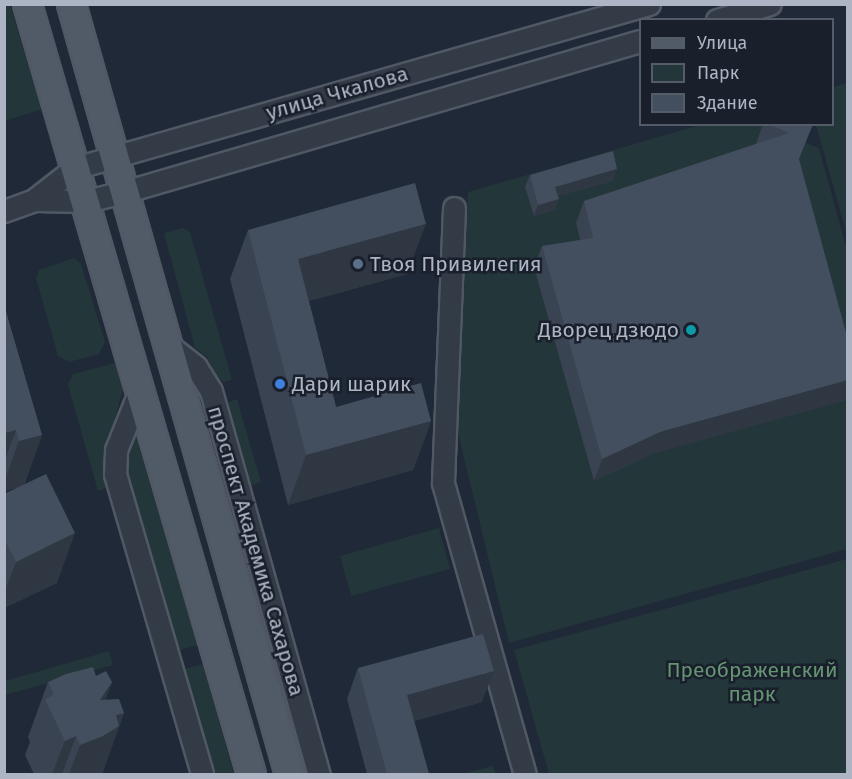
<!DOCTYPE html>
<html>
<head>
<meta charset="utf-8">
<style>
	body { margin:0 }
	#map { position:relative; width:852px; height:779px; overflow:hidden; background:#202937; font-family:"Fira Sans",sans-serif }
	div>[style] { position:absolute }
	[style*='--x'] { left:calc(var(--x)*1px); top:calc(var(--y)*1px); width:calc(var(--w)*1px); rotate:calc(var(--a)*1deg) }
	.green>* { inset:0; background:#233639 }
	.roads { filter:drop-shadow(2px 0 #515865) drop-shadow(-2px 0 #515865) drop-shadow(0 2px #515865) drop-shadow(0 -2px #515865) }
	.minor>* { height:21px; margin:-10.5px; padding:0 10.5px; transform-origin:10.5px; border-radius:10.5px; background:#333b47 }
	.major>* { height:27px; margin:-13.5px; padding:0 13.5px; transform-origin:13.5px; border-radius:13.5px; background:#515a67 }
	.wall>* { inset:0; background:#3a4352 }
	.shaded-wall>* { inset:0; background:#2f3742 }
	.building>* { inset:0; background:#434e5f }
	.dots>* { width:16px; height:16px; translate:-50% -50%; box-sizing:border-box; border:3px solid #19202b; border-radius:50% }
	span { translate:-50% -50%; white-space:nowrap; text-align:center; line-height:1.15; -webkit-text-stroke:5px #19202b; paint-order:stroke }
	.street-label { font-size:21px; color:#adb5c4 }
	.poi-label { font-size:21px; color:#adb5c4 }
	.left { translate:0 -50%; text-align:left }
	.right { translate:-100% -50%; text-align:right }
	.park-label { font-size:21px; color:#659472 }
	.frame { position:absolute; inset:0; border:6px solid #adb5c4; pointer-events:none }
	.legend { position:absolute; left:639px; top:18px; width:195px; height:108px; box-sizing:border-box; background:#19202b; border:2px solid #545c68; margin:0; padding:8px 10px; list-style:none; font-size:18px; color:#adb5c4 }
	.legend li { display:flex; align-items:center; gap:12px; height:30px }
	.legend b { width:30px; border:2px solid #545c68 }
</style>
</head>
<body>
<div id="map">
	<div class="green">
		<div style="clip-path:polygon(5px 4px,10px 5px,42px 109px,5px 121px)"></div>
		<div style="clip-path:polygon(847px 83px,848px 83px,847px 235px,816px 125px,832px 124px,833px 87px)"></div>
		<div style="clip-path:polygon(700px 125px,760px 125px,819px 148px,847px 250px,847px 549px,509px 643px,458px 433px,468px 192px)"></div>
		<div style="clip-path:polygon(183px 228px,190px 232px,232px 380px,224px 382px,216px 377px,207px 357px,195px 348px,164px 233px)"></div>
		<div style="clip-path:polygon(74px 258px,81px 264px,105px 342px,99px 354px,69px 362px,58px 356px,36px 278px,39px 270px)"></div>
		<div style="clip-path:polygon(119px 362px,125px 382px,104px 458px,110px 486px,98px 491px,68px 385px,73px 374px)"></div>
		<div style="clip-path:polygon(237px 399px,261px 482px,245px 488px,225px 411px,229px 402px)"></div>
		<div style="clip-path:polygon(138px 426px,198px 645px,177px 651px,124px 472px,134px 427px)"></div>
		<div style="clip-path:polygon(439px 528px,450px 569px,351px 596px,340px 556px)"></div>
		<div style="clip-path:polygon(847px 559px,847px 774px,549px 774px,514px 650px)"></div>
		<div style="clip-path:polygon(109px 651px,113px 665px,5px 695px,5px 681px)"></div>
		<div style="clip-path:polygon(203px 664px,234px 774px,209px 774px,180px 670px)"></div>
		<div style="clip-path:polygon(493px 766px,496px 774px,461px 774px)"></div>
	</div>
	<div class="roads">
		<div class="minor">
			<div style="--x:717;--y:20;--w:55;--a:-16.8"></div>
			<div style="--x:34;--y:200;--w:53;--a:1.1"></div>
			<div style="--x:87;--y:201;--w:38;--a:-14"></div>
			<div style="--x:124;--y:192;--w:538;--a:-16.31"></div>
			<div style="--x:454;--y:208;--w:275;--a:92.3"></div>
			<div style="--x:443;--y:483;--w:302;--a:74.3"></div>
			<div style="--x:4;--y:211;--w:32;--a:-20"></div>
			<div style="--x:34;--y:200;--w:52;--a:-38"></div>
			<div style="--x:75;--y:168;--w:597;--a:-15.95"></div>
			<div style="--x:167;--y:344;--w:37;--a:38"></div>
			<div style="--x:196;--y:367;--w:28;--a:58"></div>
			<div style="--x:211;--y:391;--w:398;--a:74.3"></div>
			<div style="--x:140;--y:390;--w:65;--a:111.8"></div>
			<div style="--x:116;--y:450;--w:24;--a:92"></div>
			<div style="--x:115;--y:474;--w:312;--a:73.8"></div>
		</div>
		<div class="major">
			<div style="--x:27;--y:4;--w:802;--a:73.78"></div>
			<div style="--x:71;--y:4;--w:800;--a:74.19"></div>
		</div>
	</div>
	<div class="wall">
		<div style="clip-path:polygon(763px 124px,813px 124px,652px 454px,594px 481px,534px 267px,542px 246px,580px 240px,576px 223px,584px 201px,756px 144px)"></div>
		<div style="clip-path:polygon(530px 175px,613px 181px,558px 196px,559px 199px,555px 210px,534px 216px,525px 187px)"></div>
		<div style="clip-path:polygon(248px 230px,407px 274px,309px 301px,336px 407px,431px 421px,413px 470px,288px 505px,230px 279px)"></div>
		<div style="clip-path:polygon(4px 305px,42px 435px,24px 485px,57px 583px,4px 608px,4px 494px,20px 487px,4px 491px)"></div>
		<div style="clip-path:polygon(358px 668px,482px 702px,414px 721px,429px 774px,367px 774px,347px 699px)"></div>
		<div style="clip-path:polygon(96px 676px,112px 682px,105px 700px,124px 713px,102px 774px,34px 774px,25px 755px,30px 742px,28px 737px,48px 682px)"></div>
	</div>
	<div class="shaded-wall">
		<div style="clip-path:polygon(617px 169px,613px 181px,551px 198px,555px 187px)"></div>
		<div style="clip-path:polygon(559px 199px,555px 210px,534px 216px,538px 205px)"></div>
		<div style="clip-path:polygon(426px 224px,407px 274px,280px 309px,298px 259px)"></div>
		<div style="clip-path:polygon(848px 380px,848px 400px,652px 454px,594px 481px,602px 459px,660px 432px)"></div>
		<div style="clip-path:polygon(431px 421px,413px 470px,288px 505px,306px 455px)"></div>
		<div style="clip-path:polygon(16px 430px,4px 462px,4px 433px)"></div>
		<div style="clip-path:polygon(42px 435px,23px 486px,4px 491px,4px 482px,19px 441px)"></div>
		<div style="clip-path:polygon(75px 533px,57px 583px,4px 608px,4px 593px,16px 562px)"></div>
		<div style="clip-path:polygon(494px 671px,482px 702px,396px 726px,407px 695px)"></div>
		<div style="clip-path:polygon(112px 682px,91px 738px,116px 715px,124px 713px,102px 774px,69px 774px,80px 745px,100px 700px)"></div>
		<div style="clip-path:polygon(76px 736px,62px 774px,52px 774px,65px 741px)"></div>
	</div>
	<div class="building">
		<div style="clip-path:polygon(768px 124px,813px 124px,799px 159px,848px 340px,848px 380px,660px 432px,602px 459px,542px 246px,593px 238px,584px 201px,789px 133px)"></div>
		<div style="clip-path:polygon(613px 151px,617px 169px,555px 187px,559px 199px,538px 205px,530px 175px)"></div>
		<div style="clip-path:polygon(415px 183px,426px 224px,298px 259px,336px 407px,421px 383px,431px 421px,306px 455px,248px 230px)"></div>
		<div style="clip-path:polygon(4px 305px,42px 435px,19px 441px,16px 430px,4px 433px)"></div>
		<div style="clip-path:polygon(46px 474px,75px 533px,16px 562px,4px 539px,4px 494px)"></div>
		<div style="clip-path:polygon(483px 634px,494px 671px,407px 695px,429px 774px,387px 774px,358px 668px)"></div>
		<div style="clip-path:polygon(93px 667px,96px 676px,106px 671px,112px 682px,100px 700px,119px 699px,124px 713px,116px 715px,119px 726px,103px 736px,80px 745px,76px 736px,65px 741px,45px 700px,54px 694px,48px 682px,66px 674px)"></div>
	</div>
	<div class="dots">
		<div style="left:358px;top:264px;background:#5c6f8a"></div>
		<div style="left:691px;top:330px;background:#0f9aa8"></div>
		<div style="left:280px;top:384px;background:#3f7fe0"></div>
	</div>
	<div class="street-label">
		<span style="left:337px;top:93px;rotate:-16deg">улица Чкалова</span>
		<span style="left:256px;top:551px;rotate:74deg">проспект Академика Сахарова</span>
	</div>
	<div class="poi-label">
		<span class="left" style="left:370px;top:264px">Твоя Привилегия</span>
		<span class="right" style="left:679px;top:330px">Дворец дзюдо</span>
		<span class="left" style="left:292px;top:384px">Дари шарик</span>
	</div>
	<div class="park-label">
		<span style="left:752px;top:682px">Преображенский<br>парк</span>
	</div>
	<div class="frame"></div>
	<ul class="legend">
	<li><b style="height:8px;background:#515a67"></b>Улица</li>
	<li><b style="height:16px;background:#233639"></b>Парк</li>
	<li><b style="height:16px;background:#434e5f"></b>Здание</li>
	</ul>
</div>
</body>
</html>
